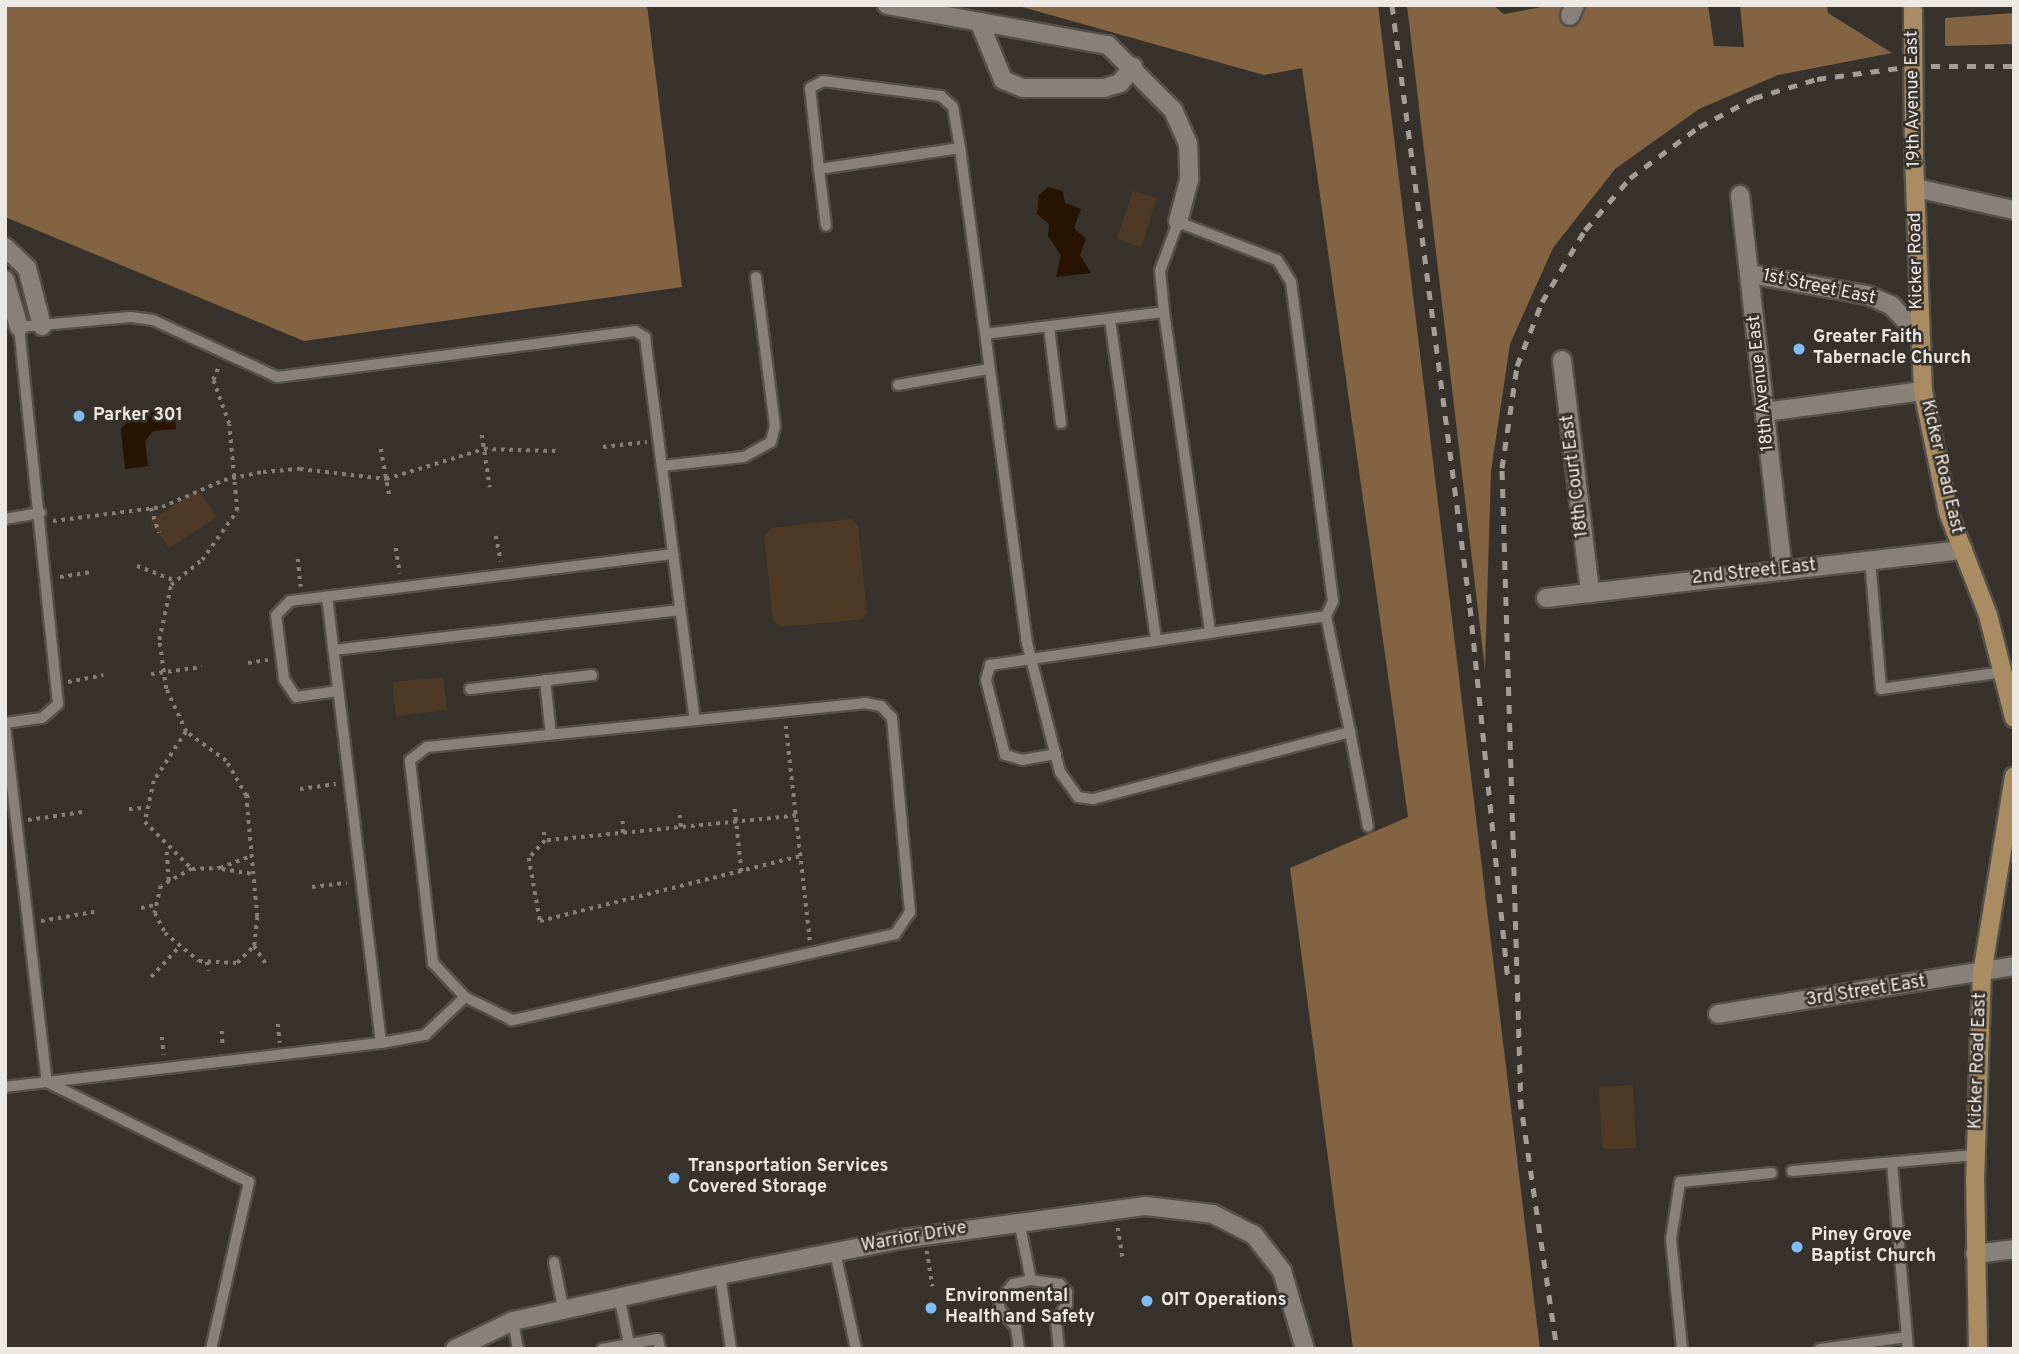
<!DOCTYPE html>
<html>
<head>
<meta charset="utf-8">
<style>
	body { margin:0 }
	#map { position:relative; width:2019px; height:1354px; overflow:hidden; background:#38322c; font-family:Overpass,sans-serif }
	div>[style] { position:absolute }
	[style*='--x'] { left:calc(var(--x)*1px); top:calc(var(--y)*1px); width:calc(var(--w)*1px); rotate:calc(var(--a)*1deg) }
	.green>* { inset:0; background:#4e3a24 }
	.forest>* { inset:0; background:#836442 }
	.water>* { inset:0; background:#271300 }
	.path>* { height:3.5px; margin-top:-1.75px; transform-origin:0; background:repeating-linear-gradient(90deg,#847f79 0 3.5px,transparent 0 8.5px) }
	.roads { filter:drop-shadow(2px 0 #54504a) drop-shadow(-2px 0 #54504a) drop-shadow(0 2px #54504a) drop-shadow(0 -2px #54504a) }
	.service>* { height:10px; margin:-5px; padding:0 5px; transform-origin:5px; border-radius:5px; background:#888179 }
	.minor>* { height:18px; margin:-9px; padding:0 9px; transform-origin:9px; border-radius:9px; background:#888179 }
	.secondary>* { height:18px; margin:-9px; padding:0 9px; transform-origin:9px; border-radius:9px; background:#aa8c63 }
	.rail>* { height:5px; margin-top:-2.5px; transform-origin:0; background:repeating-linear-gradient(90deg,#a29d97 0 9px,transparent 0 18px) }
	.bridges { filter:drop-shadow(2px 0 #54504a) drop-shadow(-2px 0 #54504a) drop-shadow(0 2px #54504a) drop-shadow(0 -2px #54504a) }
	.secondary-bridge>* { height:18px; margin:-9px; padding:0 9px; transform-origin:9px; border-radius:9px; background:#aa8c63 }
	.dots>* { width:19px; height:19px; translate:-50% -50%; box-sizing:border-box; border:4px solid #38322c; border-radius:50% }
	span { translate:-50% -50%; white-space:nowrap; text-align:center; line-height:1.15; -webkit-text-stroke:5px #38322c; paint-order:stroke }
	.street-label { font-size:18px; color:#ece8e3 }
	.poi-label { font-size:18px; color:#ece8e3; font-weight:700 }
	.left { translate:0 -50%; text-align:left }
	.frame { position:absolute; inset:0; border:7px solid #ece8e3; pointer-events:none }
</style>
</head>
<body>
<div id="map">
	<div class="green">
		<div style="clip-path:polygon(1133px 191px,1157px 198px,1141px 247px,1117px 239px)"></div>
		<div style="clip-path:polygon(198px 489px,217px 517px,169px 548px,150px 521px)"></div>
		<div style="clip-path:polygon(851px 519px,858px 526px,867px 612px,863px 619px,782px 627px,773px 621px,764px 536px,771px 528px)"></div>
		<div style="clip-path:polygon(443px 677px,447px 710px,396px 716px,392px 682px)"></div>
		<div style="clip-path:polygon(1633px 1085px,1636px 1148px,1602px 1149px,1599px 1087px)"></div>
	</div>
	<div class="forest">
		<div style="clip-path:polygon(5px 5px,647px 5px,682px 287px,304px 341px,5px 217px)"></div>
		<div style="clip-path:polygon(1015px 5px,1378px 5px,1540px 1349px,1353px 1349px,1290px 868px,1408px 817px,1302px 68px,1264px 75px)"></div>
		<div style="clip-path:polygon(1407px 5px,1493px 5px,1504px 14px,1552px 5px,1708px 5px,1714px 46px,1744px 47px,1740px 5px,1827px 5px,1828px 13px,1892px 53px,1778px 75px,1699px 109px,1615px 169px,1553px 248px,1510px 344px,1491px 471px,1485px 670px)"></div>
		<div style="clip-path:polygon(2014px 13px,2014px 44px,1945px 46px,1945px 18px)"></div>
	</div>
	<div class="water">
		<div style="clip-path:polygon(1048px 187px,1063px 191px,1065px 203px,1081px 209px,1074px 228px,1086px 239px,1080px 255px,1091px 273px,1056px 277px,1061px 255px,1048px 236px,1049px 224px,1037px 214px,1039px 195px)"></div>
		<div style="clip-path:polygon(174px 409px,176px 429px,153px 431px,145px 441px,148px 466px,125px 469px,121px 429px,136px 412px)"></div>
	</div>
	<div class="path">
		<div style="--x:482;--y:435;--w:53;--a:81.3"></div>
		<div style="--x:603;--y:447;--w:44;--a:-6.5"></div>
		<div style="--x:381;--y:449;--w:51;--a:79.8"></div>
		<div style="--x:151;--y:508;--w:26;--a:72"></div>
		<div style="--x:53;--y:521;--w:110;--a:-7.3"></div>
		<div style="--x:162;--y:507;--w:68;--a:-23.5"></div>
		<div style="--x:224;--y:480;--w:40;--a:-12"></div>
		<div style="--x:263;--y:472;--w:37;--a:-5"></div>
		<div style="--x:300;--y:469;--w:87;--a:6.6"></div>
		<div style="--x:386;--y:479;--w:102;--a:-17"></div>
		<div style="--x:484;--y:449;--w:73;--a:1.6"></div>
		<div style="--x:496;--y:536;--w:26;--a:79"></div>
		<div style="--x:396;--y:548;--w:26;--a:81"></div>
		<div style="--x:298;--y:559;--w:28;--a:84"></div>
		<div style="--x:137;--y:566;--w:42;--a:21"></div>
		<div style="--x:60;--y:577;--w:30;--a:-9"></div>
		<div style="--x:248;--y:663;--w:20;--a:-9"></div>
		<div style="--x:151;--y:674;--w:51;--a:-7.8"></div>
		<div style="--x:68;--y:682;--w:36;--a:-11"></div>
		<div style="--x:786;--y:726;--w:216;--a:83.6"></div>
		<div style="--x:186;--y:732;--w:59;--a:123.1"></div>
		<div style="--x:154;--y:781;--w:42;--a:102.4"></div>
		<div style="--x:145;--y:822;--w:66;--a:45"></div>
		<div style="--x:192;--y:869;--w:28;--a:-2"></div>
		<div style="--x:220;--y:868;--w:31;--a:-21"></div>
		<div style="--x:300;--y:789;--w:36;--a:-8"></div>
		<div style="--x:246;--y:796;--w:7;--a:-8"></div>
		<div style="--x:129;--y:809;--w:15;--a:-4"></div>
		<div style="--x:735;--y:809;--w:66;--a:83.9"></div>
		<div style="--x:680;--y:815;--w:12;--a:85"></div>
		<div style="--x:796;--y:816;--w:252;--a:174.3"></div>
		<div style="--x:545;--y:841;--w:23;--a:133"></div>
		<div style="--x:529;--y:858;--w:64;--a:80.1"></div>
		<div style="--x:540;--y:921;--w:269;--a:-14"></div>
		<div style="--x:28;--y:820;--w:55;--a:-8.4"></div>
		<div style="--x:623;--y:821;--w:12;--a:90"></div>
		<div style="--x:544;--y:832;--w:9;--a:84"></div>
		<div style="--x:167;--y:852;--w:30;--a:86"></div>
		<div style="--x:192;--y:869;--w:35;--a:151"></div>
		<div style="--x:161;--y:886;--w:28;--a:103"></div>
		<div style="--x:155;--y:913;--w:22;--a:63"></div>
		<div style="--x:165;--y:933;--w:44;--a:39.5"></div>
		<div style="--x:199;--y:961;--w:38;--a:3"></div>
		<div style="--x:237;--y:963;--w:24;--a:-45"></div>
		<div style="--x:254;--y:946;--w:29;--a:-84"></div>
		<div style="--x:257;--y:917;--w:121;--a:-95.2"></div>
		<div style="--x:246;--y:796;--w:40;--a:-119.7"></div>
		<div style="--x:226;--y:761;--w:49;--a:-144.1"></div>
		<div style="--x:186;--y:732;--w:47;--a:-114.9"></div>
		<div style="--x:166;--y:689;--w:49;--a:-98.1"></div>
		<div style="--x:159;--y:640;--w:56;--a:-77.7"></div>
		<div style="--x:171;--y:585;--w:40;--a:-39"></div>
		<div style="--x:202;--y:560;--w:60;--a:-54.5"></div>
		<div style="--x:237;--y:511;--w:87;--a:-95.3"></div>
		<div style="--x:229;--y:424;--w:47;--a:-110"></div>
		<div style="--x:213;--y:380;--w:15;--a:-67"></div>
		<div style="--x:222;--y:869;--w:30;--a:9"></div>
		<div style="--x:312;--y:887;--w:35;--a:-7"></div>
		<div style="--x:141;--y:908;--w:14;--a:-12"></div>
		<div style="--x:41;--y:921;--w:54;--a:-9.6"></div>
		<div style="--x:254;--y:946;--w:22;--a:56"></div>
		<div style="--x:207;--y:962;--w:9;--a:77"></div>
		<div style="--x:151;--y:977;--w:41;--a:-47"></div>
		<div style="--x:278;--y:1024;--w:19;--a:84"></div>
		<div style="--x:222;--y:1031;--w:17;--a:87"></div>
		<div style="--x:162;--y:1037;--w:18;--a:84"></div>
		<div style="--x:1118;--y:1228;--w:30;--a:81"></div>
		<div style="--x:927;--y:1251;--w:36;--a:81"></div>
	</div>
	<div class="roads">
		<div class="service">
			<div style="--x:960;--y:148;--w:143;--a:171.5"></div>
			<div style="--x:819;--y:169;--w:81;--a:-96.3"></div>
			<div style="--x:810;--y:88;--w:15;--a:-28"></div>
			<div style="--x:823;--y:81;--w:119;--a:7.2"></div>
			<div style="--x:941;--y:96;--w:16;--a:43"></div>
			<div style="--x:953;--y:107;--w:42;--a:80.3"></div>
			<div style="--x:960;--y:148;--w:495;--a:82.3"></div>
			<div style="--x:1026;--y:639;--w:137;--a:75.7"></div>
			<div style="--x:1060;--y:772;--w:31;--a:54"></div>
			<div style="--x:1078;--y:797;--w:15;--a:8"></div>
			<div style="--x:1093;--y:799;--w:266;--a:-14.6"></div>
			<div style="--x:1350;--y:732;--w:118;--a:-101.7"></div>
			<div style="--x:1326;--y:616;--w:17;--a:-65"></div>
			<div style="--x:1333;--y:601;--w:322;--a:-97.5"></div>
			<div style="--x:1291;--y:282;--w:26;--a:-122"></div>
			<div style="--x:1277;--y:260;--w:106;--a:-159"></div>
			<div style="--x:1178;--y:222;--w:52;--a:110.2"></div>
			<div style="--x:1160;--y:271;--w:41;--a:84.4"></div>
			<div style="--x:1164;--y:312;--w:180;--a:173"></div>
			<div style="--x:819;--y:169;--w:57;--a:83"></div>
			<div style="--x:1164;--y:312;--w:323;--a:81.8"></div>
			<div style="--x:1110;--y:320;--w:323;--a:81.8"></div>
			<div style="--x:1049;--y:327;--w:97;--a:82.9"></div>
			<div style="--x:898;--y:385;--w:92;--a:-10"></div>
			<div style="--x:662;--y:466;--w:82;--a:-6.3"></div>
			<div style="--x:744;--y:457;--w:31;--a:-29"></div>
			<div style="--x:771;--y:442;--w:16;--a:-76"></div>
			<div style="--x:775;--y:426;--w:150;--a:-97.3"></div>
			<div style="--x:5;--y:519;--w:36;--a:-10"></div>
			<div style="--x:1870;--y:560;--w:129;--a:85.1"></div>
			<div style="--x:1881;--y:689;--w:124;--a:-7.9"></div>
			<div style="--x:334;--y:650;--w:348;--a:-6.6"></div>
			<div style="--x:545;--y:680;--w:55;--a:83.8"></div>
			<div style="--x:470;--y:689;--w:123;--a:-6.5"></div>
			<div style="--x:338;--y:691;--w:42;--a:171.9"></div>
			<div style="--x:296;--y:697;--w:22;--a:-124"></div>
			<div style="--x:284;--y:679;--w:64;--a:-97.1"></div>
			<div style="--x:276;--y:615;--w:20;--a:-45"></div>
			<div style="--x:290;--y:601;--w:386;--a:-7"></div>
			<div style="--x:865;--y:703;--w:16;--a:11"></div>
			<div style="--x:881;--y:706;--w:16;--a:47"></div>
			<div style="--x:892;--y:718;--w:195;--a:84.7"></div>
			<div style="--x:910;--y:912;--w:27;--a:124"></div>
			<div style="--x:895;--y:934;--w:393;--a:167.3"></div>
			<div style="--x:512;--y:1020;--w:52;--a:-153.9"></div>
			<div style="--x:465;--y:997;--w:47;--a:-133.3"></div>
			<div style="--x:433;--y:963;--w:204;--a:-96.5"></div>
			<div style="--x:410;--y:760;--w:21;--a:-37"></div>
			<div style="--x:427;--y:747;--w:440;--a:-5.7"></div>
			<div style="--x:5;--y:723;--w:37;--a:-8"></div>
			<div style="--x:42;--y:718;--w:21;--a:-41"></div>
			<div style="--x:58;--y:704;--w:379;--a:-95.9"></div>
			<div style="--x:19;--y:327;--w:112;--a:-5.1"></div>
			<div style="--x:131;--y:317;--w:22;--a:8"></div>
			<div style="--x:153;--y:320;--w:136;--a:24.7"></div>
			<div style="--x:277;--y:377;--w:361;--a:-7.3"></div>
			<div style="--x:635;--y:331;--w:12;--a:31"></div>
			<div style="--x:645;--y:337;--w:386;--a:82.6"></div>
			<div style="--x:5;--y:726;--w:358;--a:83.3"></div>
			<div style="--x:47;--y:1082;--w:225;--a:26.3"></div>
			<div style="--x:249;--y:1182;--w:171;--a:102.8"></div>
			<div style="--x:1350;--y:732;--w:96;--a:79.2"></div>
			<div style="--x:1056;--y:754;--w:34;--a:170"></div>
			<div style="--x:1023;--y:760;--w:19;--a:-164"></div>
			<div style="--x:1005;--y:755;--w:77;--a:-104.2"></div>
			<div style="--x:986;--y:680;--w:16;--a:-75"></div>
			<div style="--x:990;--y:665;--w:340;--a:-8.3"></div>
			<div style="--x:381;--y:1043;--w:45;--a:-10.3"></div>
			<div style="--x:425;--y:1035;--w:55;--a:-43.5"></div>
			<div style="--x:5;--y:1087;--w:379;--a:-6.7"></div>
			<div style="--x:381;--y:1043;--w:450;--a:-96.9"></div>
			<div style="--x:1892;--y:1163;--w:187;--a:85.1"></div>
			<div style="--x:1792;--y:1171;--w:184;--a:-5"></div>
			<div style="--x:1019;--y:1221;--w:60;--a:78.5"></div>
			<div style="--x:835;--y:1252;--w:99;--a:77.8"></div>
			<div style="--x:554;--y:1262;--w:47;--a:78.9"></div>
			<div style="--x:720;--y:1275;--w:75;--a:81.5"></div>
			<div style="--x:619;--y:1296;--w:49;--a:78.2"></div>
			<div style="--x:513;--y:1321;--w:28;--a:80"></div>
			<div style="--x:602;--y:1349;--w:57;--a:-10.1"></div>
			<div style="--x:658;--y:1339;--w:10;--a:79"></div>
			<div style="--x:1019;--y:1349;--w:22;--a:-98"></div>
			<div style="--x:1016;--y:1327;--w:25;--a:-133"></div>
			<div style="--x:999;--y:1309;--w:10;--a:-84"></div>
			<div style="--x:1000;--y:1299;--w:20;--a:-49"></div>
			<div style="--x:1013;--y:1284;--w:18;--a:-13"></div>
			<div style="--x:1031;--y:1280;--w:29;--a:8"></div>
			<div style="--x:1060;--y:1284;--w:11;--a:49"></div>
			<div style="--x:1067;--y:1292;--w:12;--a:90"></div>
			<div style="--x:1067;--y:1304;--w:20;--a:123"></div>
			<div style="--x:1056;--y:1321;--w:28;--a:84"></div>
			<div style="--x:1682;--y:1349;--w:111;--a:-95.7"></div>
			<div style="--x:1671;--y:1239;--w:58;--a:-81"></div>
			<div style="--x:1680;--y:1182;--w:92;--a:-5.6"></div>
			<div style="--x:1820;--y:1349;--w:88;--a:-7.9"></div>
		</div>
		<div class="minor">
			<div style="--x:887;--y:5;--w:225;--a:10.3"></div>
			<div style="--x:1108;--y:45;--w:92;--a:45"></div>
			<div style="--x:1173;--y:110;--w:36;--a:66"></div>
			<div style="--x:1188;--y:143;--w:37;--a:88"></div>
			<div style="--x:1189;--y:180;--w:43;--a:104.7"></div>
			<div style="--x:1570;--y:16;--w:12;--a:-66"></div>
			<div style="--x:981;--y:26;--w:58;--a:67.8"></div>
			<div style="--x:1003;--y:80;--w:22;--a:22"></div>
			<div style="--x:1023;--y:88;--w:81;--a:0"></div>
			<div style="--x:1104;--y:88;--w:17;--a:-17"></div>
			<div style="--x:1120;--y:83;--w:21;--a:-51"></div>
			<div style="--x:1916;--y:188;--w:100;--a:12.7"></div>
			<div style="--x:1740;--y:195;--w:378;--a:83.5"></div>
			<div style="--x:5;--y:247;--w:30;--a:44"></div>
			<div style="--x:27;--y:268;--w:60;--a:75.5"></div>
			<div style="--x:1750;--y:274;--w:119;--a:10.2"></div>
			<div style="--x:1867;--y:295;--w:26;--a:23"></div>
			<div style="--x:1891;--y:305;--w:40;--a:47"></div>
			<div style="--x:5;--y:280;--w:49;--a:73.4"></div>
			<div style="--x:1562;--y:360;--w:235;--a:83.1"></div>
			<div style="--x:1765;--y:412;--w:159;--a:-7.6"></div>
			<div style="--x:1546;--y:598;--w:420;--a:-6.6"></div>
			<div style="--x:1718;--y:1014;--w:300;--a:-9.2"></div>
			<div style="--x:1975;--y:1254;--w:39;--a:-7"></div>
			<div style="--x:455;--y:1349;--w:64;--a:-25.8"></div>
			<div style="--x:513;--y:1321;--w:212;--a:-12.5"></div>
			<div style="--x:720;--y:1275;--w:185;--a:-11.2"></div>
			<div style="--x:901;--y:1239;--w:247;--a:-7.7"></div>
			<div style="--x:1146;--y:1206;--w:67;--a:6.8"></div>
			<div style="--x:1213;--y:1214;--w:46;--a:27.1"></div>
			<div style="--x:1254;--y:1235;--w:46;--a:52.1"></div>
			<div style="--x:1282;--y:1271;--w:81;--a:73.6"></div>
		</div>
		<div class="secondary">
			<div style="--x:1914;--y:157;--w:234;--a:87.8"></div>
			<div style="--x:1923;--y:391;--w:124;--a:78.3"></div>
			<div style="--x:1948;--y:512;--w:110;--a:68.8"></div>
			<div style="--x:1988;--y:615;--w:106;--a:75.8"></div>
			<div style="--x:1978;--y:1349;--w:169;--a:-91"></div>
			<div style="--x:1975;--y:1180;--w:206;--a:-88.1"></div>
			<div style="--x:1982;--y:974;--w:200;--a:-80.8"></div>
		</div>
	</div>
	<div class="rail">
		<div style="--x:1392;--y:5;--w:607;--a:82.62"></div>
		<div style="--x:1470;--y:607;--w:373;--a:84.2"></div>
		<div style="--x:1520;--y:1099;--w:253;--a:81.6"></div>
		<div style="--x:1521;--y:1109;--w:641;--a:-91.7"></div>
		<div style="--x:1502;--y:468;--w:103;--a:-81.6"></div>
		<div style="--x:1517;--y:366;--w:69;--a:-68.7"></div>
		<div style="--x:1542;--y:302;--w:84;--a:-59.2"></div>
		<div style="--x:1585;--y:230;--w:69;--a:-49.1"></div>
		<div style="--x:1630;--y:178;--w:86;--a:-36.5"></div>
		<div style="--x:1699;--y:127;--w:62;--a:-27.8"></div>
		<div style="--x:1754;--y:98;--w:66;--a:-16.8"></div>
		<div style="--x:1817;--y:79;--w:97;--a:-7.7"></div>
		<div style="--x:1913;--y:66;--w:101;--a:0"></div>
	</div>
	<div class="bridges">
		<div class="secondary-bridge">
			<div style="--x:1913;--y:10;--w:147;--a:89.6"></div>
		</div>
	</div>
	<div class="dots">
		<div style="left:1799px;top:349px;background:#7ebdf9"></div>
		<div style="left:79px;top:416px;background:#7ebdf9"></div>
		<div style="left:674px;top:1178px;background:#7ebdf9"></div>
		<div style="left:1797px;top:1247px;background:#7ebdf9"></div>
		<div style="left:1147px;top:1301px;background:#7ebdf9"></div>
		<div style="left:931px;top:1308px;background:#7ebdf9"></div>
	</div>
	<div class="street-label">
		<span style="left:1914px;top:99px;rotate:-91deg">19th Avenue East</span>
		<span style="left:1917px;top:261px;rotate:-91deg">Kicker Road</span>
		<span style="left:1819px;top:288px;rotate:12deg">1st Street East</span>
		<span style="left:1762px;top:383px;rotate:-96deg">18th Avenue East</span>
		<span style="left:1941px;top:467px;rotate:77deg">Kicker Road East</span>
		<span style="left:1576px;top:476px;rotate:-97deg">18th Court East</span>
		<span style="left:1754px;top:573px;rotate:-6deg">2nd Street East</span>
		<span style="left:1866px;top:992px;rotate:-9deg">3rd Street East</span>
		<span style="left:1979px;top:1061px;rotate:-88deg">Kicker Road East</span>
		<span style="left:914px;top:1238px;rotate:-10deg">Warrior Drive</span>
	</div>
	<div class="poi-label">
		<span class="left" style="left:1813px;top:349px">Greater Faith<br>Tabernacle Church</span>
		<span class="left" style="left:93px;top:416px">Parker 301</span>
		<span class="left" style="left:688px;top:1178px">Transportation Services<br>Covered Storage</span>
		<span class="left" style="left:1811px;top:1247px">Piney Grove<br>Baptist Church</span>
		<span class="left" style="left:945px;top:1308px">Environmental<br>Health and Safety</span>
		<span class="left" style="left:1161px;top:1301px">OIT Operations</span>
	</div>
	<div class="frame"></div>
</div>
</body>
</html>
